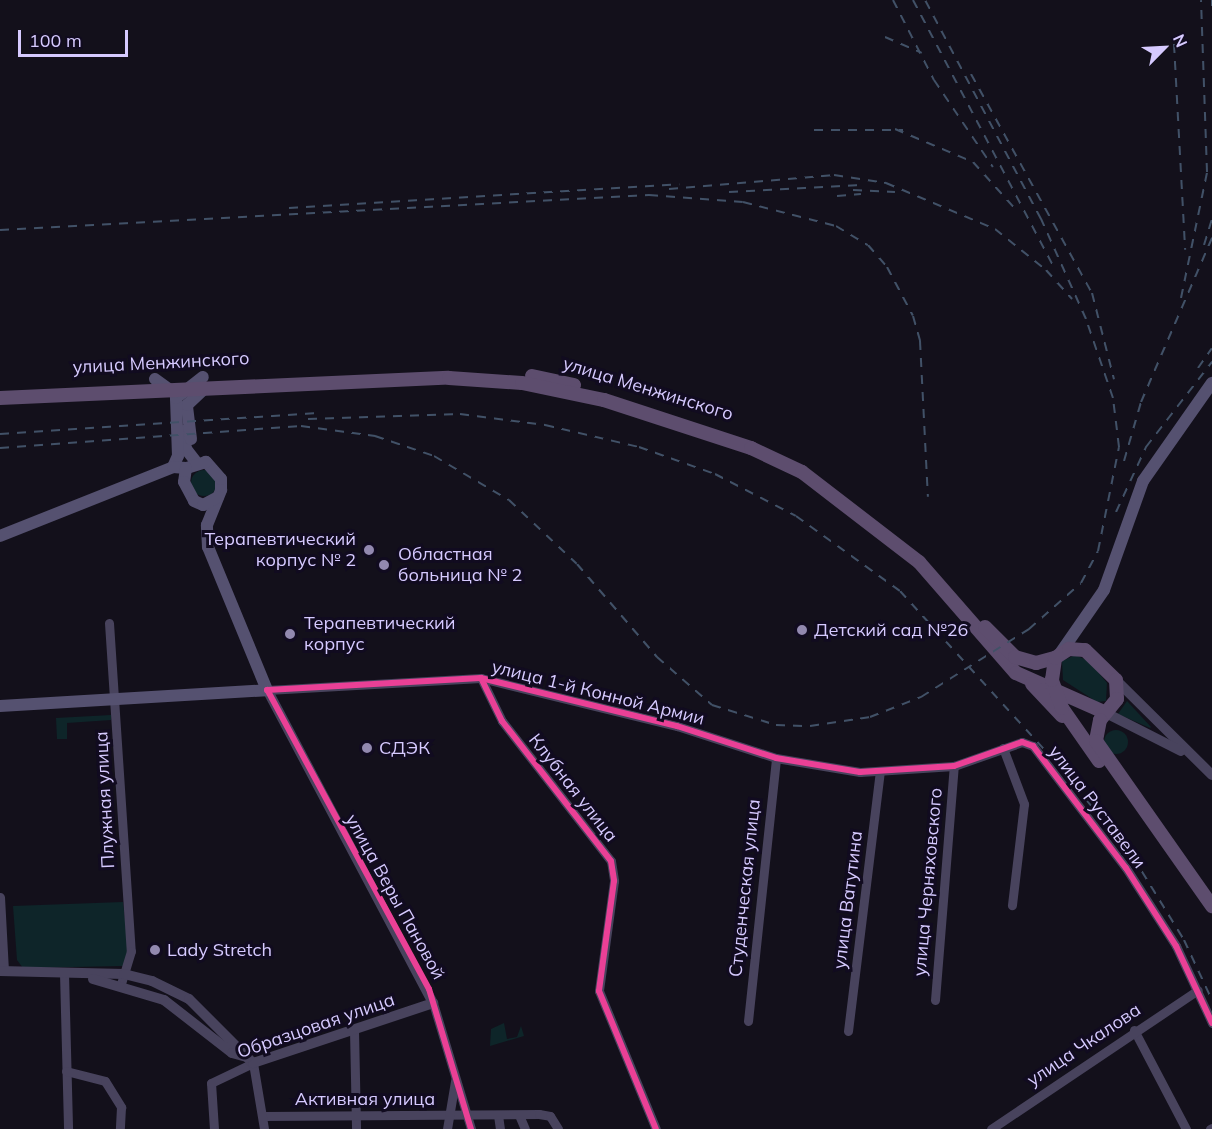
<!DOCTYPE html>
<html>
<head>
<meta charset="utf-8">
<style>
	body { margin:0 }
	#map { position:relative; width:1212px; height:1129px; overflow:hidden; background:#13101b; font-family:Mulish,sans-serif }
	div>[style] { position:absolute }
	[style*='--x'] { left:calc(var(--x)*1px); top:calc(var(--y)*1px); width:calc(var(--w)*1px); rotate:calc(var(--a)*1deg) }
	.green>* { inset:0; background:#0e2529 }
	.round { border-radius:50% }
	.minor>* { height:9px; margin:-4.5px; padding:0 4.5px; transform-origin:4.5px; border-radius:4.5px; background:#48435d }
	.tertiary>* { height:10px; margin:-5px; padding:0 5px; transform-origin:5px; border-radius:5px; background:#48435d }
	.secondary>* { height:12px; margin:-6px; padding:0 6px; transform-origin:6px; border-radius:6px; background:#555170 }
	.primary>* { height:14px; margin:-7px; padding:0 7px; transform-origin:7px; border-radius:7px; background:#5d4d6e }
	.rail>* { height:2px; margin-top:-1px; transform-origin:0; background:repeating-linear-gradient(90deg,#415167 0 9px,transparent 0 17px) }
	.cycleway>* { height:6px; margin:-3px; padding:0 3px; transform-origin:3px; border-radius:3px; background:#ea4096 }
	.dots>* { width:16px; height:16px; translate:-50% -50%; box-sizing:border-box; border:3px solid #110b20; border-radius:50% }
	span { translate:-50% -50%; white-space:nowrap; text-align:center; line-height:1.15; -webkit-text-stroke:6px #110b20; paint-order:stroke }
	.street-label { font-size:18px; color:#d6caff }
	.poi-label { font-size:18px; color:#d6caff }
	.right { translate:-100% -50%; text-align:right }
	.left { translate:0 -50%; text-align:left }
	.north { position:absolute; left:1134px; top:18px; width:60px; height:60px; -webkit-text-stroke:4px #110b20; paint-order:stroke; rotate:66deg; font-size:16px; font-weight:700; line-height:24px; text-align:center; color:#d6caff }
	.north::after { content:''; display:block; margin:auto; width:21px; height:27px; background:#d6caff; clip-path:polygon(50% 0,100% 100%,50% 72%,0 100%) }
	.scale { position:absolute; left:18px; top:30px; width:110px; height:27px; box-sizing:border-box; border:3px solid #d6caff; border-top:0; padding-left:8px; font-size:18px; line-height:21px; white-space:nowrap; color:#d6caff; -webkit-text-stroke:4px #110b20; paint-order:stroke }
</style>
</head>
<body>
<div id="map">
	<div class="green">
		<div class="round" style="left:191px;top:470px;width:26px;height:26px"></div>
		<div style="clip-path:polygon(1075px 655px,1089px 661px,1107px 683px,1106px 701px,1097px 702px,1063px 680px,1062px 661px)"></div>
		<div style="clip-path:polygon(1127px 701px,1151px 727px,1150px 728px,1118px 714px)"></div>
		<div style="clip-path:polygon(111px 715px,111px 720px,67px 723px,67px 739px,57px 739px,56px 718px)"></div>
		<div class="round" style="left:1104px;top:730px;width:24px;height:24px"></div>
		<div style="clip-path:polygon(123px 902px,129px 954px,123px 966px,23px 968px,17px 960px,13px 906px)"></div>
		<div style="clip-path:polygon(504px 1023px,507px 1039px,517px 1037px,521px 1026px,524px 1036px,490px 1046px,491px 1029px)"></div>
	</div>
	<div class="minor">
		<div style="--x:109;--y:623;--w:329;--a:86.2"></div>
		<div style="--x:131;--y:951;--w:34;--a:107"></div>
		<div style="--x:481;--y:678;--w:48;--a:64"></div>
		<div style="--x:502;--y:721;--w:177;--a:52.1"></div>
		<div style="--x:611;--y:861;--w:20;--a:81"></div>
		<div style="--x:614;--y:881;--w:111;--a:97.8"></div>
		<div style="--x:599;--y:991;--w:149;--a:67.6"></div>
		<div style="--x:267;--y:690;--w:214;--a:-3.2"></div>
		<div style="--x:481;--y:678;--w:202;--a:13.8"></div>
		<div style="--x:677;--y:726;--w:104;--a:17.9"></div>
		<div style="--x:776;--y:758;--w:85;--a:9.5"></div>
		<div style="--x:860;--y:772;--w:94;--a:-3.7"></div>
		<div style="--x:954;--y:766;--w:72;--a:-19.4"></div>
		<div style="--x:1022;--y:742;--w:12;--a:20"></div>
		<div style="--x:1033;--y:746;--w:153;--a:52.7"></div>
		<div style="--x:1126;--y:868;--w:93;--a:57.3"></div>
		<div style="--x:1176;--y:946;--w:85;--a:64.9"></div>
		<div style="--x:1003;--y:748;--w:60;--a:69.4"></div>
		<div style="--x:1024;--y:804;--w:102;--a:96.8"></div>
		<div style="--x:0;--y:897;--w:74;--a:86.9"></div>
		<div style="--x:64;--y:973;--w:156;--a:88.5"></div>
		<div style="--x:935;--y:1000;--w:235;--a:-85.4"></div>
		<div style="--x:433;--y:1003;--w:132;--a:73.2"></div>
		<div style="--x:748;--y:1021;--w:264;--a:-83.9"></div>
		<div style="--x:354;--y:1030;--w:99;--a:88.8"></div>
		<div style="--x:1134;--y:1030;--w:112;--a:62.3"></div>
		<div style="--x:848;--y:1031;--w:261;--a:-83"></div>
		<div style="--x:66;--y:1071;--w:40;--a:14.4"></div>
		<div style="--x:105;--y:1081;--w:31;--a:58"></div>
		<div style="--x:121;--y:1107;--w:22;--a:93"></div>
		<div style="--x:498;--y:1115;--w:14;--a:82"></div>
		<div style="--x:519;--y:1115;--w:15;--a:67"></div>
		<div style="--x:264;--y:1116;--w:275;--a:-0.4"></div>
		<div style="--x:539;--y:1114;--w:11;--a:10"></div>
		<div style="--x:550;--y:1116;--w:15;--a:58"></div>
		<div style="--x:214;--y:1129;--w:46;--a:-93.7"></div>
		<div style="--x:211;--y:1083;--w:47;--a:-25.5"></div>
		<div style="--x:253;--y:1063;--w:67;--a:80.5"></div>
		<div style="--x:447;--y:1129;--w:49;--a:-80.5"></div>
		<div style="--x:991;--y:1129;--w:249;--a:-33.9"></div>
		<div style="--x:1210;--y:1129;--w:2;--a:-27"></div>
	</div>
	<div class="tertiary">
		<div style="--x:1116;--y:680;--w:135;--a:44.7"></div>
		<div style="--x:1104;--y:712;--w:86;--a:26.9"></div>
		<div style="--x:0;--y:971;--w:124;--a:1.4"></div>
		<div style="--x:124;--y:974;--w:29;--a:14"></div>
		<div style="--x:152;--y:981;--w:41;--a:25.9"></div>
		<div style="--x:189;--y:999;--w:91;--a:45"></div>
		<div style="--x:253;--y:1063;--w:190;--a:-18.4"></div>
		<div style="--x:433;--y:1003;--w:354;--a:-117.9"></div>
		<div style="--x:93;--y:979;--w:74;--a:16.5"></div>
		<div style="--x:164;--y:1000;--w:86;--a:37.9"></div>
		<div style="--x:232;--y:1053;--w:16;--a:15"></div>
	</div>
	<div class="secondary">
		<div style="--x:155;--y:379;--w:29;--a:36"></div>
		<div style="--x:184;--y:431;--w:18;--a:84"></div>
		<div style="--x:186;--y:449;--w:16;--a:52"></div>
		<div style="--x:191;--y:439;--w:34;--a:-97"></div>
		<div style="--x:187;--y:405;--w:25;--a:-43"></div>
		<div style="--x:173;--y:467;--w:12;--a:-66"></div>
		<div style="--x:178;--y:456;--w:58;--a:-92"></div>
		<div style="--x:176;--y:398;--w:34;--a:-38"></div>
		<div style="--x:0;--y:536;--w:186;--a:-21.7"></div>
		<div style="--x:173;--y:467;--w:13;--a:4"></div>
		<div style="--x:1059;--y:655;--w:79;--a:-55.3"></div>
		<div style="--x:1104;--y:590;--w:116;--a:-70.3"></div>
		<div style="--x:1143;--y:481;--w:120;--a:-54.9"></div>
		<div style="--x:0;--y:706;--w:267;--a:-3.4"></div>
		<div style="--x:267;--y:690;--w:155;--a:-112.4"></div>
		<div style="--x:208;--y:547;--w:22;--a:-93"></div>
		<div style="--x:207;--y:525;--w:38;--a:-68"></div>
		<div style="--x:221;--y:490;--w:11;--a:-90"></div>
		<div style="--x:221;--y:479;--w:23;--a:-131"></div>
		<div style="--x:206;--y:462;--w:21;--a:163"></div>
		<div style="--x:186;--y:468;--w:14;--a:98"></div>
		<div style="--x:184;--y:482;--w:21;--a:62"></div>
		<div style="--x:194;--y:501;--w:10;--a:24"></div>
		<div style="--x:203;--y:505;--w:17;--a:-28"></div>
	</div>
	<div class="primary">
		<div style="--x:532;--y:376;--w:43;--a:12.1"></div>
		<div style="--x:0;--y:398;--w:449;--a:-2.6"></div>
		<div style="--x:449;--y:378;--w:73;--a:3.9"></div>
		<div style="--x:522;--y:383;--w:84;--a:11.7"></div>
		<div style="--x:604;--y:400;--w:155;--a:18.1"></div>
		<div style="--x:751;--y:448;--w:56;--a:25.2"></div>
		<div style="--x:802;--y:472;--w:148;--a:37.6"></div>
		<div style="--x:919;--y:562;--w:147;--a:48.9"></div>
		<div style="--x:1016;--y:673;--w:96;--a:23.9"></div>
		<div style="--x:985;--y:627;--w:42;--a:45"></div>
		<div style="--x:1015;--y:657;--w:22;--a:16"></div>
		<div style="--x:1036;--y:663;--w:20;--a:-15"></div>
		<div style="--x:1032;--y:684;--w:44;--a:46.8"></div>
		<div style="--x:1099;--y:761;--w:65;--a:-124.9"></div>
		<div style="--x:1062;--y:708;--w:30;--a:-110"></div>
		<div style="--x:1052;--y:680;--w:22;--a:-82"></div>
		<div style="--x:1055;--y:658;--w:17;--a:-33"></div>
		<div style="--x:1069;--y:649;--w:16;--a:4"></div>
		<div style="--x:1085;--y:650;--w:43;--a:44.1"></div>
		<div style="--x:1116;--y:680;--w:19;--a:87"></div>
		<div style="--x:1117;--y:699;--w:27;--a:129"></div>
		<div style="--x:1100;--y:720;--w:21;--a:101"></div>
		<div style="--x:1096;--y:741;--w:202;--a:54.9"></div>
	</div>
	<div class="rail">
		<div style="--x:893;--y:0;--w:90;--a:62.9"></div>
		<div style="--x:934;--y:80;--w:105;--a:55.9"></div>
		<div style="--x:913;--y:0;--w:300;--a:62.2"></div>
		<div style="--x:1212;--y:0;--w:6;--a:90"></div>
		<div style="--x:885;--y:37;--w:40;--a:23.4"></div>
		<div style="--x:1174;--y:44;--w:206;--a:86.9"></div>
		<div style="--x:971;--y:74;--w:250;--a:61.1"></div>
		<div style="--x:1092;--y:293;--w:89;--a:75.7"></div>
		<div style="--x:895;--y:129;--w:85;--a:22.9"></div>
		<div style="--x:973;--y:162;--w:67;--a:48"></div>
		<div style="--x:814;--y:130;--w:89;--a:0"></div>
		<div style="--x:669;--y:189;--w:166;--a:-4.8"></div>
		<div style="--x:834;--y:175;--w:53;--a:8.7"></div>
		<div style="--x:886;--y:183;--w:118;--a:22.9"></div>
		<div style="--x:995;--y:229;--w:65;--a:38.8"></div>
		<div style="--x:1046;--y:270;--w:39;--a:48"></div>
		<div style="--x:853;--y:190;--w:42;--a:2.7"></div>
		<div style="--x:729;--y:192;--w:132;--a:-3"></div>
		<div style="--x:837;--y:196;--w:24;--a:-5"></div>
		<div style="--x:289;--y:208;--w:391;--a:-3.5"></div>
		<div style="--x:0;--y:230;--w:650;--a:-3.09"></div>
		<div style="--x:649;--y:195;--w:94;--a:4.3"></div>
		<div style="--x:743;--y:202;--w:96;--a:14.5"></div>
		<div style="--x:836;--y:226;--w:37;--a:31"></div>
		<div style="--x:868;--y:245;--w:29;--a:49"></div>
		<div style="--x:887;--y:267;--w:55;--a:62"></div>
		<div style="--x:913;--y:316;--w:26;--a:74"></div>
		<div style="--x:920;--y:341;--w:156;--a:87.1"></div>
		<div style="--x:1204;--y:245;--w:28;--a:-73"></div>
		<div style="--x:1181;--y:298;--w:129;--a:-78.3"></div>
		<div style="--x:1207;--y:172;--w:172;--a:-92"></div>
		<div style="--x:1198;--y:368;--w:24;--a:-55"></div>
		<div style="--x:308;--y:419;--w:152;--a:-1.9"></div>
		<div style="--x:460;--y:414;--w:86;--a:7.4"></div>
		<div style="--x:545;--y:425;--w:97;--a:13.2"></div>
		<div style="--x:639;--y:447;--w:81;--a:19.6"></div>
		<div style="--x:715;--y:474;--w:91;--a:27.4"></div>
		<div style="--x:796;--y:516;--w:128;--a:35.8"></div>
		<div style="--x:900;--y:591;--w:227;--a:47.7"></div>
		<div style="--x:1053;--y:759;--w:127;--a:50.8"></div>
		<div style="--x:1133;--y:857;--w:97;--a:58.4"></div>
		<div style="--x:1184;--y:940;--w:66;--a:65"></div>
		<div style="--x:0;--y:434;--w:318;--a:-3.8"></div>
		<div style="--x:0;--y:448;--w:302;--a:-4.2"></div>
		<div style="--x:301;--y:426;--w:75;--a:7.7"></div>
		<div style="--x:375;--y:436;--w:62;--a:18.7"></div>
		<div style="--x:434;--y:456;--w:87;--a:30.4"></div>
		<div style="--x:509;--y:500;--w:93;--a:43.3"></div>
		<div style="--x:577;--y:564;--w:123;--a:49.3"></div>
		<div style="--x:657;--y:657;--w:73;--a:41.1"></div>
		<div style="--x:712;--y:705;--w:67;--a:17.4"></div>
		<div style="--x:776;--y:725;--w:34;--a:2"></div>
		<div style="--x:810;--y:726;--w:61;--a:-8.5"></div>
		<div style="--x:870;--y:717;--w:55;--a:-21.4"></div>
		<div style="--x:921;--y:697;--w:128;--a:-32.2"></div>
		<div style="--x:1029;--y:629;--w:69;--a:-41.5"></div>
		<div style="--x:1081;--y:583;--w:36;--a:-62"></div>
		<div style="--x:1098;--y:551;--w:106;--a:-78.6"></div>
		<div style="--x:1119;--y:447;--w:49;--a:-97"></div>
		<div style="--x:1113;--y:398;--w:83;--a:-108.9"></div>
		<div style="--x:1086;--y:319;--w:110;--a:-114.2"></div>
		<div style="--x:1041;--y:219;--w:248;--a:-117.9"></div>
		<div style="--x:1124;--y:461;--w:61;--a:-73.9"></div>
		<div style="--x:1141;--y:402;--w:179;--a:-66.6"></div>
		<div style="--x:1116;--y:512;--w:72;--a:-65.2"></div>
		<div style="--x:1146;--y:447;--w:108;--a:-52.2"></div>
	</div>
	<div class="cycleway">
		<div style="--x:481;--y:678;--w:48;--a:64"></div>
		<div style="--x:502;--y:721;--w:177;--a:52.1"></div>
		<div style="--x:611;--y:861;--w:20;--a:81"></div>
		<div style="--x:614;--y:881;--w:111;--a:97.8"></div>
		<div style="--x:599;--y:991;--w:149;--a:67.6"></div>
		<div style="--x:471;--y:1129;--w:146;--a:-106.7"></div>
		<div style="--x:429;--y:989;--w:340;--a:-118.4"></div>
		<div style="--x:267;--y:690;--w:214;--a:-3.2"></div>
		<div style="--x:481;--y:678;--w:202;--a:13.8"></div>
		<div style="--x:677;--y:726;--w:104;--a:17.9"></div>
		<div style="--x:776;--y:758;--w:85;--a:9.5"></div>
		<div style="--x:860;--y:772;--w:94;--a:-3.7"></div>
		<div style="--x:954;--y:766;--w:72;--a:-19.4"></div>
		<div style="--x:1022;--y:742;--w:12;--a:20"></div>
		<div style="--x:1033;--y:746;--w:153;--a:52.7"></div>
		<div style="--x:1126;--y:868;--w:93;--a:57.3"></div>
		<div style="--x:1176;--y:946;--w:85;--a:64.9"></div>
	</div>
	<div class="dots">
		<div style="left:369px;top:550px;background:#9289af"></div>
		<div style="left:384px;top:565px;background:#9289af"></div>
		<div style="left:802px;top:630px;background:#9289af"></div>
		<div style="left:290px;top:634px;background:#9289af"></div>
		<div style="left:367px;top:748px;background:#9289af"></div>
		<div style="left:155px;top:950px;background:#9289af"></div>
	</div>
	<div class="street-label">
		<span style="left:161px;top:363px;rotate:-3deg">улица Менжинского</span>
		<span style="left:648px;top:389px;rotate:17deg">улица Менжинского</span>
		<span style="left:598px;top:693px;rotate:14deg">улица 1-й Конной Армии</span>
		<span style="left:573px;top:788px;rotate:52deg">Клубная улица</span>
		<span style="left:105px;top:800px;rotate:-93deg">Плужная улица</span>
		<span style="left:1097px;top:807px;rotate:53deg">улица Руставели</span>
		<span style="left:928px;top:882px;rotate:-85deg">улица Черняховского</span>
		<span style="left:745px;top:888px;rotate:-84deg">Студенческая улица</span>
		<span style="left:395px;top:897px;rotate:61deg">улица Веры Пановой</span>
		<span style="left:848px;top:900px;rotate:-83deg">улица Ватутина</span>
		<span style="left:316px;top:1026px;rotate:-19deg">Образцовая улица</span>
		<span style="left:1084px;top:1045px;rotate:-34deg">улица Чкалова</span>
		<span style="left:365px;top:1099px">Активная улица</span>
	</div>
	<div class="poi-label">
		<span class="right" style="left:356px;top:550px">Терапевтический<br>корпус № 2</span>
		<span class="left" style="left:398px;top:565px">Областная<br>больница № 2</span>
		<span class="left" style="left:304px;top:634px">Терапевтический<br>корпус</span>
		<span class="left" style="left:814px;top:630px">Детский сад №26</span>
		<span class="left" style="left:379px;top:748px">СДЭК</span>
		<span class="left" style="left:167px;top:950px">Lady Stretch</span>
	</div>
	<div class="north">N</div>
	<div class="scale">100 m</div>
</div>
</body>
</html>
